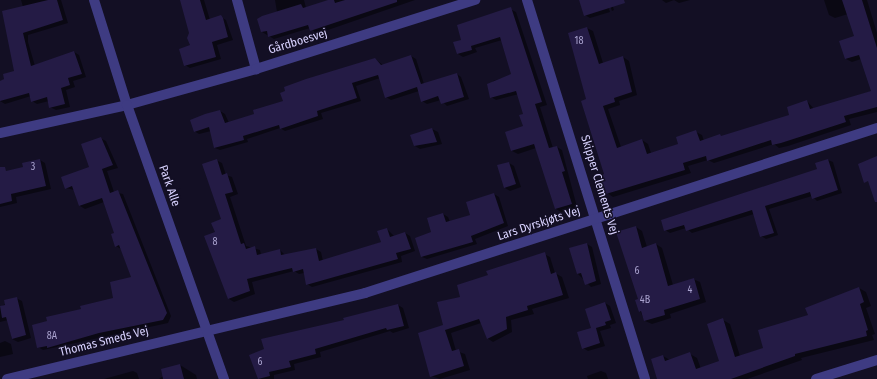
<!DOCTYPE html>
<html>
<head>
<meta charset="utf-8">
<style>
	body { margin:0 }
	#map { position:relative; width:877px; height:379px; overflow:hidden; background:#130f24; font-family:"Fira Sans Condensed",sans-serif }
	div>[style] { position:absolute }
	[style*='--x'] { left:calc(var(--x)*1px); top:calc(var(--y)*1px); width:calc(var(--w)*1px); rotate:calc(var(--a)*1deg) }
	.shadow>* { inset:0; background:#0007 }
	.building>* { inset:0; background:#241b45 }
	.minor>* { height:10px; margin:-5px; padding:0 5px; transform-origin:5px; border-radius:5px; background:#3e3b82 }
	.tertiary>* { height:10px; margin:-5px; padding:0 5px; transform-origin:5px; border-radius:5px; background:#3e3b82 }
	span { translate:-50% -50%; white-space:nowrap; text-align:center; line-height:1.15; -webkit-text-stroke:3px #130f24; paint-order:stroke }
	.number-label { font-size:10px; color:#aba4d0 }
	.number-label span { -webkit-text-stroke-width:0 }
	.street-label { font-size:12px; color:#d8d2fe }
</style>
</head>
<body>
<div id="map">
	<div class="shadow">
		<div style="clip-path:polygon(21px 0,61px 0,68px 23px,28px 35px,28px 42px,35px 66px,74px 52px,79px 55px,86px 77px,73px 81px,75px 87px,66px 90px,70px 107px,56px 110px,50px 107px,49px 101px,37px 104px,32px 101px,31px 96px,5px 104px,0 101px,0 82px,15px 71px,23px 7px)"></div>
		<div style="clip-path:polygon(181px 0,204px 0,210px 20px,221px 17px,226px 20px,233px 40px,217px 45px,221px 59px,190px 68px,185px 65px,191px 46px,190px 33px)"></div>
		<div style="clip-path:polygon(275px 0,304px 0,306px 8px,332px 0,415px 0,325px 31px,316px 33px,310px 28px,274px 39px,262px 32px,277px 12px)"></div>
		<div style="clip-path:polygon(579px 0,606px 0,610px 12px,590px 18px,585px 15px)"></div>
		<div style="clip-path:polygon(608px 0,611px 0,614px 10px,612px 11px)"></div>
		<div style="clip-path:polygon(662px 0,690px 0,679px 3px,674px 0,666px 3px)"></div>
		<div style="clip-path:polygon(824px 0,867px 0,877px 33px,877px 112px,849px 119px,851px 125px,788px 146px,779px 148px,774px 144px,714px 163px,708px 160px,688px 166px,691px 173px,613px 197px,607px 193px,605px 175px,588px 100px,587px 28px,593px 31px,603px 63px,623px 57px,629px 61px,637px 95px,619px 101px,620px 105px,608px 109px,621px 147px,642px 140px,648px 144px,651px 153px,680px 145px,696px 132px,702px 135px,704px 141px,723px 137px,791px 116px,807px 101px,814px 109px,872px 91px,861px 59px,852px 62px,846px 59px,855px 37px,848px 14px,835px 18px,829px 15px)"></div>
		<div style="clip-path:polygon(510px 9px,516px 12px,547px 105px,540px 107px,553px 148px,557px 147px,562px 150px,577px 207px,561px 212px,556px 209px,536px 148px,518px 154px,512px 151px,506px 133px,524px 127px,524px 114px,519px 94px,496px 100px,491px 97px,493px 81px,512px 75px,502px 40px,475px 48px,477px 52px,463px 57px,458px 54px,463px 40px)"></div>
		<div style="clip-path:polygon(411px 56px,416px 59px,424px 84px,457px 74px,461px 77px,469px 99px,447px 106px,441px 100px,427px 104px,422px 101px,419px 91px,391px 100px,386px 97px,380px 78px,356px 86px,361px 101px,321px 113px,323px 119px,285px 131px,280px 128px,247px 139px,248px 142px,220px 150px,215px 148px,211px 131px,199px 134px,194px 131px,220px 111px,225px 114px,229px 123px,255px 115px,375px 59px,383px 65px)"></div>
		<div style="clip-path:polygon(432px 129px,438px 132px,442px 144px,420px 149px,415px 146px,411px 136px)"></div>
		<div style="clip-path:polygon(100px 138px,106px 141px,118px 168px,107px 171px,114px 192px,123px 194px,171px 316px,168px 323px,43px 350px,38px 347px,49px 322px,114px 299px,132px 278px,121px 249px,116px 246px,116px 234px,104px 202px,85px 209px,80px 206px,74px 190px,66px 188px,90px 168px)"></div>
		<div style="clip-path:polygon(40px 160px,45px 163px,51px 189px,16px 197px,17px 203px,0 207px,0 173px,24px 168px)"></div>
		<div style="clip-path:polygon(216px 160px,222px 163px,226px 175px,232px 177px,238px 194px,230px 197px,246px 246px,260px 250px,261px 255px,280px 250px,285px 255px,316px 249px,321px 252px,323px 261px,382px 242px,387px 229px,394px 236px,405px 233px,410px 236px,415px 251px,401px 256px,402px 262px,312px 287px,307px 284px,304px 273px,299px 274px,294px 271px,252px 282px,255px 294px,234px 302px,229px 299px,216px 233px,223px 220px)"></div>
		<div style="clip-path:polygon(828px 160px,833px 162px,842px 193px,817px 201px,812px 196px,769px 209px,778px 235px,766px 239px,761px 236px,754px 214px,692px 233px,686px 228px,670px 233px,665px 230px,818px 169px)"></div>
		<div style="clip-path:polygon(509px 163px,514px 166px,521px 187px,510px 191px,505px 188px)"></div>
		<div style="clip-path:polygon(494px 194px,499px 197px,508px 226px,475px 239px,477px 244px,427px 259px,422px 257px,443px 214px,448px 217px,450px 222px,471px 215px)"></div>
		<div style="clip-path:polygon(636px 227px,642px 231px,647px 247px,656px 244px,662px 248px,673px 285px,693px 279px,700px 282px,706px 302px,670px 314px,671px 318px,652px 324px,645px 321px,640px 311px)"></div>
		<div style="clip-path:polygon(587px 244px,592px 247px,601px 284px,591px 287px,577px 273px)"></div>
		<div style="clip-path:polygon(544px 254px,550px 257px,555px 273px,562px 277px,569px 298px,532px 309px,534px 314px,511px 320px,512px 332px,493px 342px,487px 338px,481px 323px,451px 333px,456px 351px,465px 354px,470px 370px,440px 379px,431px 376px,444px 326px,462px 297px,489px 276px)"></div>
		<div style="clip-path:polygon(859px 288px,866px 292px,871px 306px,866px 308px,875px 334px,872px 335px,874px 340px,801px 358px,802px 360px,747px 379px,658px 379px,663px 356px,670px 360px,690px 354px,697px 358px,701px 369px,720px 362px,723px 320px,730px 324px,740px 356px,765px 348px,809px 316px)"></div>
		<div style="clip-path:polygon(16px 298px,22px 301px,31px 338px,18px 342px,12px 339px,8px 320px,0 322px,0 307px)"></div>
		<div style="clip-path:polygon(605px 303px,610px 306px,616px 323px,610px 325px,611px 328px,600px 331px,605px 346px,588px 351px,583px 348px)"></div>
		<div style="clip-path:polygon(398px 305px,403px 308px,409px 328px,393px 333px,390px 331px,320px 352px,321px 357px,294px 364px,295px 370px,274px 375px,274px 379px,259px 379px,250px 355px)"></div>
		<div style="clip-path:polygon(5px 341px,11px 344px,13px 354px,0 357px,0 343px)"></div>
		<div style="clip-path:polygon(180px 365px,196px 375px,197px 379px,159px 379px)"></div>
		<div style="clip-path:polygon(133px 371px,137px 373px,139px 379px,104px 379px)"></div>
		<div style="clip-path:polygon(601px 371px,606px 373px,608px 379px,588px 379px,587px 376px)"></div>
	</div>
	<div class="building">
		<div style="clip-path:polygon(48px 0,57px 0,63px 20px,23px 33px,31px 66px,74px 51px,82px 74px,68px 78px,70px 85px,61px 88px,65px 104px,49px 108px,47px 97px,31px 102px,29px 93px,0 101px,0 81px,4px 79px,3px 74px,14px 71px,2px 11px)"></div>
		<div style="clip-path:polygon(180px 0,200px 0,206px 20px,221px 15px,223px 18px,228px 37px,212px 42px,216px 57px,184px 66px,179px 49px,190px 45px,187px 38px,189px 33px)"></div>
		<div style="clip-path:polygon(328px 0,334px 0,335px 3px,345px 0,397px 0,397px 2px,310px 31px,308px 25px,268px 37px,267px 31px,261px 32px,257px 19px,262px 16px,301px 4px,303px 8px)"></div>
		<div style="clip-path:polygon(579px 0,624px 0,625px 3px,584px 16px)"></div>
		<div style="clip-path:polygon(842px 0,862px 0,877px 48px,877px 107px,844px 116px,846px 122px,781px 143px,772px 145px,771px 140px,707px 161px,706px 156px,683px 163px,685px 170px,606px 194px,600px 176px,604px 174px,581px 101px,586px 99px,568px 33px,587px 27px,599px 64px,623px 56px,632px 92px,614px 98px,615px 102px,603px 106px,617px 148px,642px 139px,647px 154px,678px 144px,676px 137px,696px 130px,700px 141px,720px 134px,721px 136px,789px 115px,787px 107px,807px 100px,810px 109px,871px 91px,859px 55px,845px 59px,839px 41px,854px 36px)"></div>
		<div style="clip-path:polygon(511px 7px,542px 102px,535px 104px,549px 148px,557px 146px,565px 171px,562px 172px,572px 204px,555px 209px,534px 144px,511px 151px,505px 132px,523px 126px,519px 115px,523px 114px,516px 91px,490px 98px,487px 84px,511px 74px,500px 37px,471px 46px,472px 50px,457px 54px,453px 42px,461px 40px,457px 25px)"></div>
		<div style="clip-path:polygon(411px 55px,421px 84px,457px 73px,464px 97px,441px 104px,438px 96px,421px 102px,417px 87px,385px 98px,378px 75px,352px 83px,357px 98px,317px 111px,318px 116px,280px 129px,279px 125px,243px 136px,244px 140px,214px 148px,209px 127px,194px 132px,190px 120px,205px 114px,220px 110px,225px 123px,254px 114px,253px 110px,283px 101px,280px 93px,285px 91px,284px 87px,306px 79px,375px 58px,381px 65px)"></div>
		<div style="clip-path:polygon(432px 128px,437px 142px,414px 146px,410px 135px)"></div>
		<div style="clip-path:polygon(101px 137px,113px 165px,102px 169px,110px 193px,118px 190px,167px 313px,163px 320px,99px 333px,47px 348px,47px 346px,37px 348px,32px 325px,47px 321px,46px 317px,81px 309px,80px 306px,113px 298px,110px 282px,131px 277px,119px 245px,115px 247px,111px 234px,114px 233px,102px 198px,79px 206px,72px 186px,65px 189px,61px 177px,89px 167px,81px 144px)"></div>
		<div style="clip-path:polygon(877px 156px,877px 202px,875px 202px,868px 181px,864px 183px,858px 164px)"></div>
		<div style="clip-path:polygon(40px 159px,46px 186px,11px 194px,12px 201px,0 204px,0 167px,5px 167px,6px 171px,23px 167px,22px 163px)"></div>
		<div style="clip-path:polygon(217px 159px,222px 175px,227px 173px,233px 192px,225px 194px,241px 244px,244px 243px,246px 249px,255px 246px,257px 255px,280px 249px,281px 255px,316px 248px,319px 261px,381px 242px,377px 231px,387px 228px,390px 237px,405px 232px,411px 249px,396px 253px,398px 259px,306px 285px,303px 269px,293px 272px,292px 268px,247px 279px,250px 291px,228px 299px,204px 236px,215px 232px,211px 223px,221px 219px,202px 164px)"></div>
		<div style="clip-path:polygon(828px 159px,838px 190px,812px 199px,810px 192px,765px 206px,774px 233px,760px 237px,752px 210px,686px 231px,684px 225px,664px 231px,661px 220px,817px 169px,815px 163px)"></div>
		<div style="clip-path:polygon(509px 162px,516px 184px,504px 188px,497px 165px)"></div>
		<div style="clip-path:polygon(494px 193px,504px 223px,471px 236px,473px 242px,421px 257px,415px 238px,431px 232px,427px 218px,443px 213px,446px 222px,470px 215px,466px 202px)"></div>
		<div style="clip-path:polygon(636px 226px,642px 248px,656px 243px,668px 286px,694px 278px,700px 299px,664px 310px,665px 315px,644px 321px,641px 311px,639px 312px,635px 300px,638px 299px,616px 232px)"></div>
		<div style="clip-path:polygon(587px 243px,596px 281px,585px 285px,581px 273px,577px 274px,569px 248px)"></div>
		<div style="clip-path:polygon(545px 252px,551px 274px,556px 272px,563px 295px,527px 306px,528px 310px,506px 317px,507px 329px,487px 339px,479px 319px,445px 330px,452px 351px,459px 349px,464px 366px,430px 377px,418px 333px,443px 325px,437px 302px,460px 297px,457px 285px,488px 275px,486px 271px)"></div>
		<div style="clip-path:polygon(859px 287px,864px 302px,860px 304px,868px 330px,866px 331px,867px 336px,795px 354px,795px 356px,731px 379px,657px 379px,651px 359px,663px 355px,665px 361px,690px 352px,696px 369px,719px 361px,707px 324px,723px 318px,735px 357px,763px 348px,758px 330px,808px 315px,805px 308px)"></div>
		<div style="clip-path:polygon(17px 297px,26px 335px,12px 339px,6px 317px,2px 318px,0 306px,5px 305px,4px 300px)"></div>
		<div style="clip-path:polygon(605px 302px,611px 320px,605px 322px,606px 325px,596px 328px,600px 343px,582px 349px,577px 332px,591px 328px,585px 309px)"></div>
		<div style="clip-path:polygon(398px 304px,404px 326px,387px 330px,386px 328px,315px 349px,316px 354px,289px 361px,291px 367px,269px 372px,270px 376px,258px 379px,249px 355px,264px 349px,261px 339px,344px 320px,343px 318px)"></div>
		<div style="clip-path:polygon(180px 364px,184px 379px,163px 379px,161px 369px)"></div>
	</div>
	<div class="minor">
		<div style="--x:237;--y:0;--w:72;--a:74.6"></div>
		<div style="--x:527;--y:0;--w:397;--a:72.7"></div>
		<div style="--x:0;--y:133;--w:130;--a:-12.4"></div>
		<div style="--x:127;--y:105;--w:134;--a:-15.6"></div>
		<div style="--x:256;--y:69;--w:230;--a:-17.5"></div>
		<div style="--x:7;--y:379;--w:368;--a:-13.5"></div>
		<div style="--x:365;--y:293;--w:538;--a:-17.86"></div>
	</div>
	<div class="tertiary">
		<div style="--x:94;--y:0;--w:110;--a:72.6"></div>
		<div style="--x:127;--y:105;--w:291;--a:70.5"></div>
		<div style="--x:816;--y:379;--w:64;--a:-17.3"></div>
	</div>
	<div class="number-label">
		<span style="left:579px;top:42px">18</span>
		<span style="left:33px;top:168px">3</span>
		<span style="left:215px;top:243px">8</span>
		<span style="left:637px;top:272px">6</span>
		<span style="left:690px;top:291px">4</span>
		<span style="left:645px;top:301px">4B</span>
		<span style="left:52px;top:337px">8A</span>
		<span style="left:260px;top:363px">6</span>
	</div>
	<div class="street-label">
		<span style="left:298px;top:42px;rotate:-17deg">Gårdboesvej</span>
		<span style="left:599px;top:185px;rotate:73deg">Skipper Clements Vej</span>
		<span style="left:169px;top:186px;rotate:71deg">Park Alle</span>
		<span style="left:539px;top:224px;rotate:-18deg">Lars Dyrskjøts Vej</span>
		<span style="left:104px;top:342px;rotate:-14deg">Thomas Smeds Vej</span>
	</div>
</div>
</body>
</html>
